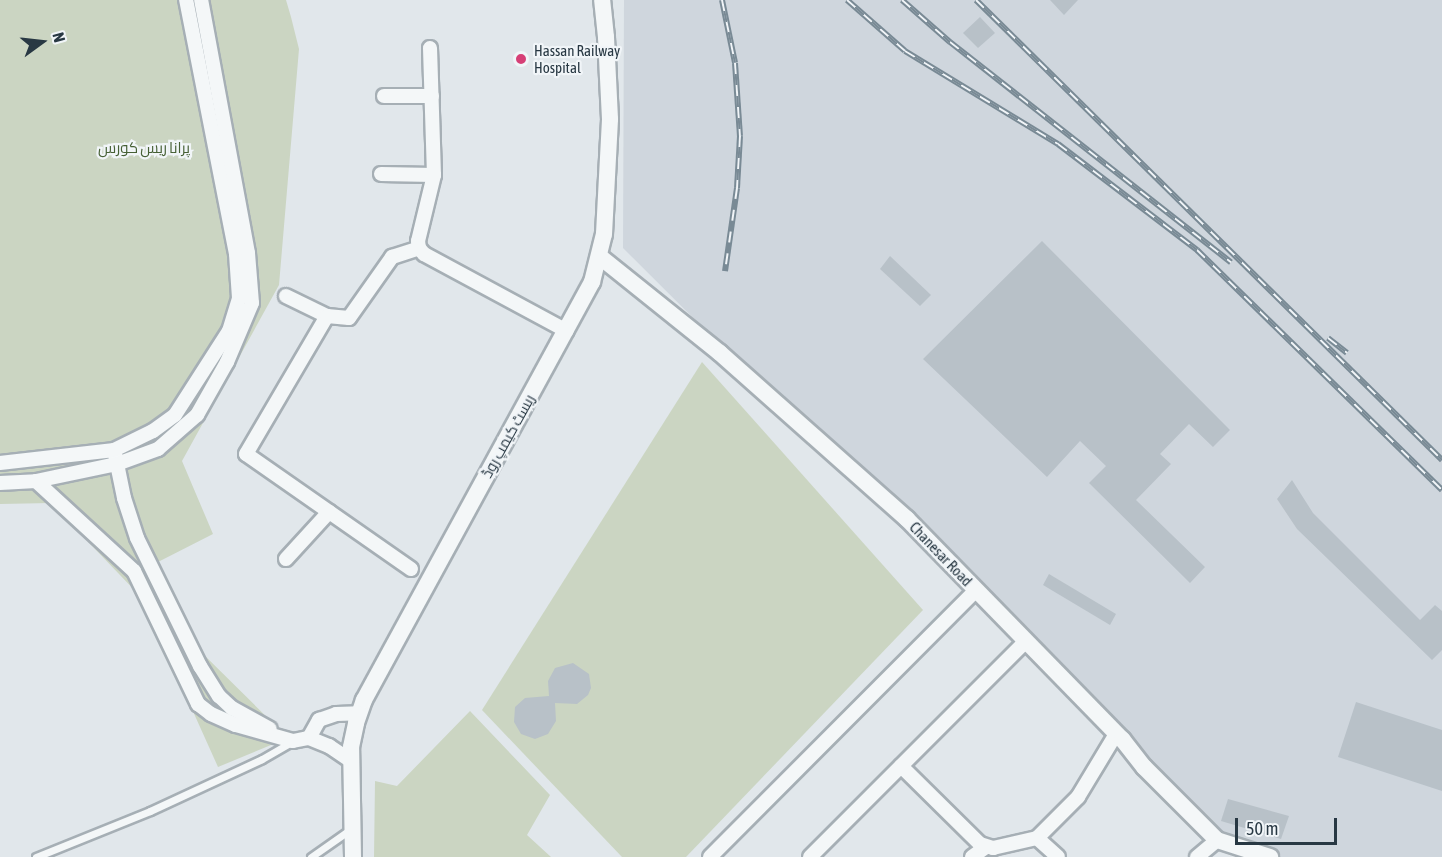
<!DOCTYPE html>
<html>
<head>
<meta charset="utf-8">
<style>
	body { margin:0 }
	#map { position:relative; width:1442px; height:857px; overflow:hidden; background:#e1e7eb; font-family:"Asap Condensed",Cairo,sans-serif }
	div>[style] { position:absolute }
	[style*='--x'] { left:calc(var(--x)*1px); top:calc(var(--y)*1px); width:calc(var(--w)*1px); rotate:calc(var(--a)*1deg) }
	.built>* { inset:0; background:#cfd6dd }
	.green>* { inset:0; background:#cbd5c2 }
	.building>* { inset:0; background:#b8c1c8 }
	.roads { filter:drop-shadow(2px 0 #a6afb5) drop-shadow(-2px 0 #a6afb5) drop-shadow(0 2px #a6afb5) drop-shadow(0 -2px #a6afb5) }
	.service>* { height:7px; margin:-3.5px; padding:0 3.5px; transform-origin:3.5px; border-radius:3.5px; background:#f4f7f8 }
	.minor>* { height:14px; margin:-7px; padding:0 7px; transform-origin:7px; border-radius:7px; background:#f4f7f8 }
	.tertiary>* { height:16px; margin:-8px; padding:0 8px; transform-origin:8px; border-radius:8px; background:#f4f7f8 }
	.rail>* { height:6px; margin-top:-3px; transform-origin:0; background:repeating-linear-gradient(90deg,#f1f5f8 0 11px,#798a95 0 22px); box-sizing:border-box; border-block:2px solid #798a95 }
	.dots>* { width:16px; height:16px; translate:-50% -50%; box-sizing:border-box; border:3px solid #f1f5f8; border-radius:50% }
	span { translate:-50% -50%; white-space:nowrap; text-align:center; line-height:1.15; -webkit-text-stroke:4.5px #f1f5f8; paint-order:stroke }
	.poi-label { font-size:15px; color:#283843 }
	.left { translate:0 -50%; text-align:left }
	.park-label { font-size:15px; color:#466035 }
	.street-label { font-size:15px; color:#283843 }
	.north { position:absolute; left:12px; top:12px; width:60px; height:60px; -webkit-text-stroke:4px #f1f5f8; paint-order:stroke; rotate:75deg; font-size:16px; font-weight:700; line-height:24px; text-align:center; color:#283843 }
	.north::after { content:''; display:block; margin:auto; width:21px; height:27px; background:#283843; clip-path:polygon(50% 0,100% 100%,50% 72%,0 100%) }
	.scale { position:absolute; left:1235px; top:818px; width:102px; height:27px; box-sizing:border-box; border:3px solid #283843; border-top:0; padding-left:8px; font-size:18px; line-height:21px; white-space:nowrap; color:#283843; -webkit-text-stroke:4px #f1f5f8; paint-order:stroke }
</style>
</head>
<body>
<div id="map">
	<div class="built">
		<div style="clip-path:polygon(624px 0,1442px 0,1442px 857px,1270px 857px,1217px 840px,623px 248px)"></div>
	</div>
	<div class="green">
		<div style="clip-path:polygon(0 0,286px 0,291px 17px,299px 49px,279px 285px,182px 461px,213px 534px,158px 562px,199px 650px,288px 738px,218px 767px,142px 598px,51px 503px,0 504px)"></div>
		<div style="clip-path:polygon(702px 362px,923px 610px,686px 857px,622px 857px,482px 710px)"></div>
		<div style="clip-path:polygon(470px 711px,550px 795px,527px 835px,551px 857px,374px 857px,375px 781px,397px 786px)"></div>
	</div>
	<div class="building">
		<div style="clip-path:polygon(1050px 0,1078px 0,1064px 15px)"></div>
		<div style="clip-path:polygon(980px 17px,995px 33px,978px 48px,963px 33px)"></div>
		<div style="clip-path:polygon(1042px 241px,1230px 430px,1213px 447px,1189px 424px,1160px 454px,1171px 464px,1136px 500px,1205px 567px,1190px 583px,1089px 483px,1106px 466px,1080px 441px,1047px 477px,923px 359px)"></div>
		<div style="clip-path:polygon(890px 256px,931px 295px,920px 306px,880px 269px)"></div>
		<div style="clip-path:polygon(1292px 480px,1313px 513px,1420px 620px,1435px 605px,1442px 611px,1442px 650px,1432px 660px,1297px 529px,1277px 499px)"></div>
		<div style="clip-path:polygon(1049px 574px,1116px 614px,1110px 625px,1043px 585px)"></div>
		<div style="clip-path:polygon(573px 663px,589px 674px,591px 688px,588px 695px,577px 704px,555px 703px,556px 721px,548px 734px,535px 739px,521px 734px,514px 722px,515px 707px,525px 698px,549px 696px,548px 681px,555px 668px)"></div>
		<div style="clip-path:polygon(1356px 702px,1442px 730px,1442px 791px,1338px 757px)"></div>
		<div style="clip-path:polygon(1228px 799px,1289px 816px,1281px 839px,1221px 821px)"></div>
	</div>
	<div class="roads">
		<div class="service">
			<div style="--x:36;--y:857;--w:123;--a:-22"></div>
			<div style="--x:150;--y:811;--w:123;--a:-24.9"></div>
			<div style="--x:262;--y:759;--w:36;--a:-30"></div>
			<div style="--x:311;--y:857;--w:49;--a:-35"></div>
		</div>
		<div class="minor">
			<div style="--x:430;--y:48;--w:127;--a:88.2"></div>
			<div style="--x:434;--y:175;--w:68;--a:103.6"></div>
			<div style="--x:418;--y:241;--w:7;--a:82"></div>
			<div style="--x:419;--y:248;--w:8;--a:50"></div>
			<div style="--x:424;--y:254;--w:162;--a:28.3"></div>
			<div style="--x:384;--y:96;--w:48;--a:0"></div>
			<div style="--x:381;--y:174;--w:53;--a:1.1"></div>
			<div style="--x:286;--y:296;--w:46;--a:26"></div>
			<div style="--x:115;--y:454;--w:45;--a:78.4"></div>
			<div style="--x:124;--y:498;--w:42;--a:72"></div>
			<div style="--x:137;--y:538;--w:143;--a:63.8"></div>
			<div style="--x:200;--y:666;--w:36;--a:58"></div>
			<div style="--x:219;--y:696;--w:18;--a:43"></div>
			<div style="--x:232;--y:708;--w:43;--a:28.9"></div>
			<div style="--x:0;--y:463;--w:115;--a:-6.5"></div>
			<div style="--x:114;--y:450;--w:43;--a:-26"></div>
			<div style="--x:153;--y:431;--w:27;--a:-36"></div>
			<div style="--x:175;--y:415;--w:100;--a:-57.3"></div>
			<div style="--x:229;--y:331;--w:34;--a:-73"></div>
			<div style="--x:239;--y:298;--w:44;--a:-93.9"></div>
			<div style="--x:236;--y:254;--w:259;--a:-101.1"></div>
			<div style="--x:36;--y:481;--w:133;--a:42.6"></div>
			<div style="--x:134;--y:571;--w:148;--a:64.3"></div>
			<div style="--x:198;--y:704;--w:16;--a:38"></div>
			<div style="--x:211;--y:714;--w:27;--a:24"></div>
			<div style="--x:236;--y:725;--w:59;--a:15.7"></div>
			<div style="--x:293;--y:741;--w:16;--a:-11"></div>
			<div style="--x:309;--y:738;--w:22;--a:22"></div>
			<div style="--x:329;--y:746;--w:27;--a:34"></div>
			<div style="--x:0;--y:483;--w:36;--a:-3"></div>
			<div style="--x:36;--y:481;--w:83;--a:-11.9"></div>
			<div style="--x:117;--y:464;--w:44;--a:-20.1"></div>
			<div style="--x:158;--y:449;--w:52;--a:-41.1"></div>
			<div style="--x:197;--y:415;--w:61;--a:-60.5"></div>
			<div style="--x:227;--y:362;--w:64;--a:-67"></div>
			<div style="--x:252;--y:303;--w:50;--a:-94.6"></div>
			<div style="--x:248;--y:253;--w:257;--a:-100.5"></div>
			<div style="--x:286;--y:559;--w:64;--a:-47.5"></div>
			<div style="--x:411;--y:569;--w:201;--a:-145.1"></div>
			<div style="--x:246;--y:454;--w:160;--a:-59.6"></div>
			<div style="--x:327;--y:316;--w:22;--a:5"></div>
			<div style="--x:349;--y:318;--w:75;--a:-54.8"></div>
			<div style="--x:392;--y:257;--w:28;--a:-18"></div>
			<div style="--x:309;--y:738;--w:21;--a:-61"></div>
			<div style="--x:319;--y:720;--w:18;--a:-19"></div>
			<div style="--x:336;--y:714;--w:23;--a:-2"></div>
			<div style="--x:901;--y:766;--w:111;--a:44.6"></div>
			<div style="--x:980;--y:844;--w:14;--a:17"></div>
			<div style="--x:993;--y:848;--w:45;--a:-12.8"></div>
			<div style="--x:1037;--y:838;--w:28;--a:42"></div>
			<div style="--x:1037;--y:838;--w:58;--a:-45"></div>
			<div style="--x:1078;--y:797;--w:74;--a:-58.9"></div>
			<div style="--x:710;--y:857;--w:377;--a:-45.1"></div>
			<div style="--x:810;--y:857;--w:304;--a:-45"></div>
			<div style="--x:972;--y:857;--w:17;--a:-36"></div>
			<div style="--x:1197;--y:857;--w:26;--a:-40"></div>
		</div>
		<div class="tertiary">
			<div style="--x:599;--y:256;--w:155;--a:38.7"></div>
			<div style="--x:720;--y:353;--w:250;--a:41.6"></div>
			<div style="--x:907;--y:519;--w:308;--a:45.7"></div>
			<div style="--x:1122;--y:739;--w:36;--a:52"></div>
			<div style="--x:1144;--y:767;--w:103;--a:45"></div>
			<div style="--x:1217;--y:840;--w:56;--a:17.8"></div>
			<div style="--x:353;--y:857;--w:110;--a:-91"></div>
			<div style="--x:351;--y:747;--w:25;--a:-78"></div>
			<div style="--x:356;--y:723;--w:24;--a:-71"></div>
			<div style="--x:364;--y:700;--w:476;--a:-61.4"></div>
			<div style="--x:592;--y:282;--w:49;--a:-76"></div>
			<div style="--x:604;--y:234;--w:115;--a:-87"></div>
			<div style="--x:610;--y:119;--w:82;--a:-92.8"></div>
			<div style="--x:606;--y:37;--w:37;--a:-96"></div>
		</div>
	</div>
	<div class="rail">
		<div style="--x:722;--y:0;--w:64;--a:78.3"></div>
		<div style="--x:735;--y:63;--w:73;--a:86.1"></div>
		<div style="--x:740;--y:136;--w:52;--a:93.3"></div>
		<div style="--x:737;--y:188;--w:84;--a:98.2"></div>
		<div style="--x:847;--y:0;--w:77;--a:41.3"></div>
		<div style="--x:905;--y:51;--w:179;--a:31.3"></div>
		<div style="--x:1058;--y:144;--w:175;--a:37.3"></div>
		<div style="--x:1197;--y:250;--w:343;--a:44.4"></div>
		<div style="--x:902;--y:0;--w:64;--a:41.2"></div>
		<div style="--x:950;--y:42;--w:357;--a:38.1"></div>
		<div style="--x:976;--y:0;--w:655;--a:44.63"></div>
		<div style="--x:1328;--y:338;--w:24;--a:38"></div>
	</div>
	<div class="dots">
		<div style="left:521px;top:59px;background:#d63f76"></div>
	</div>
	<div class="poi-label">
		<span class="left" style="left:534px;top:59px">Hassan Railway<br>Hospital</span>
	</div>
	<div class="park-label">
		<span style="left:144px;top:148px">پرانا ریس کورس</span>
	</div>
	<div class="street-label">
		<span style="left:508px;top:436px;rotate:-61deg">ریسٹ کیمپ روڈ</span>
		<span style="left:941px;top:554px;rotate:46deg">Chanesar Road</span>
	</div>
	<div class="north">N</div>
	<div class="scale">50 m</div>
</div>
</body>
</html>
